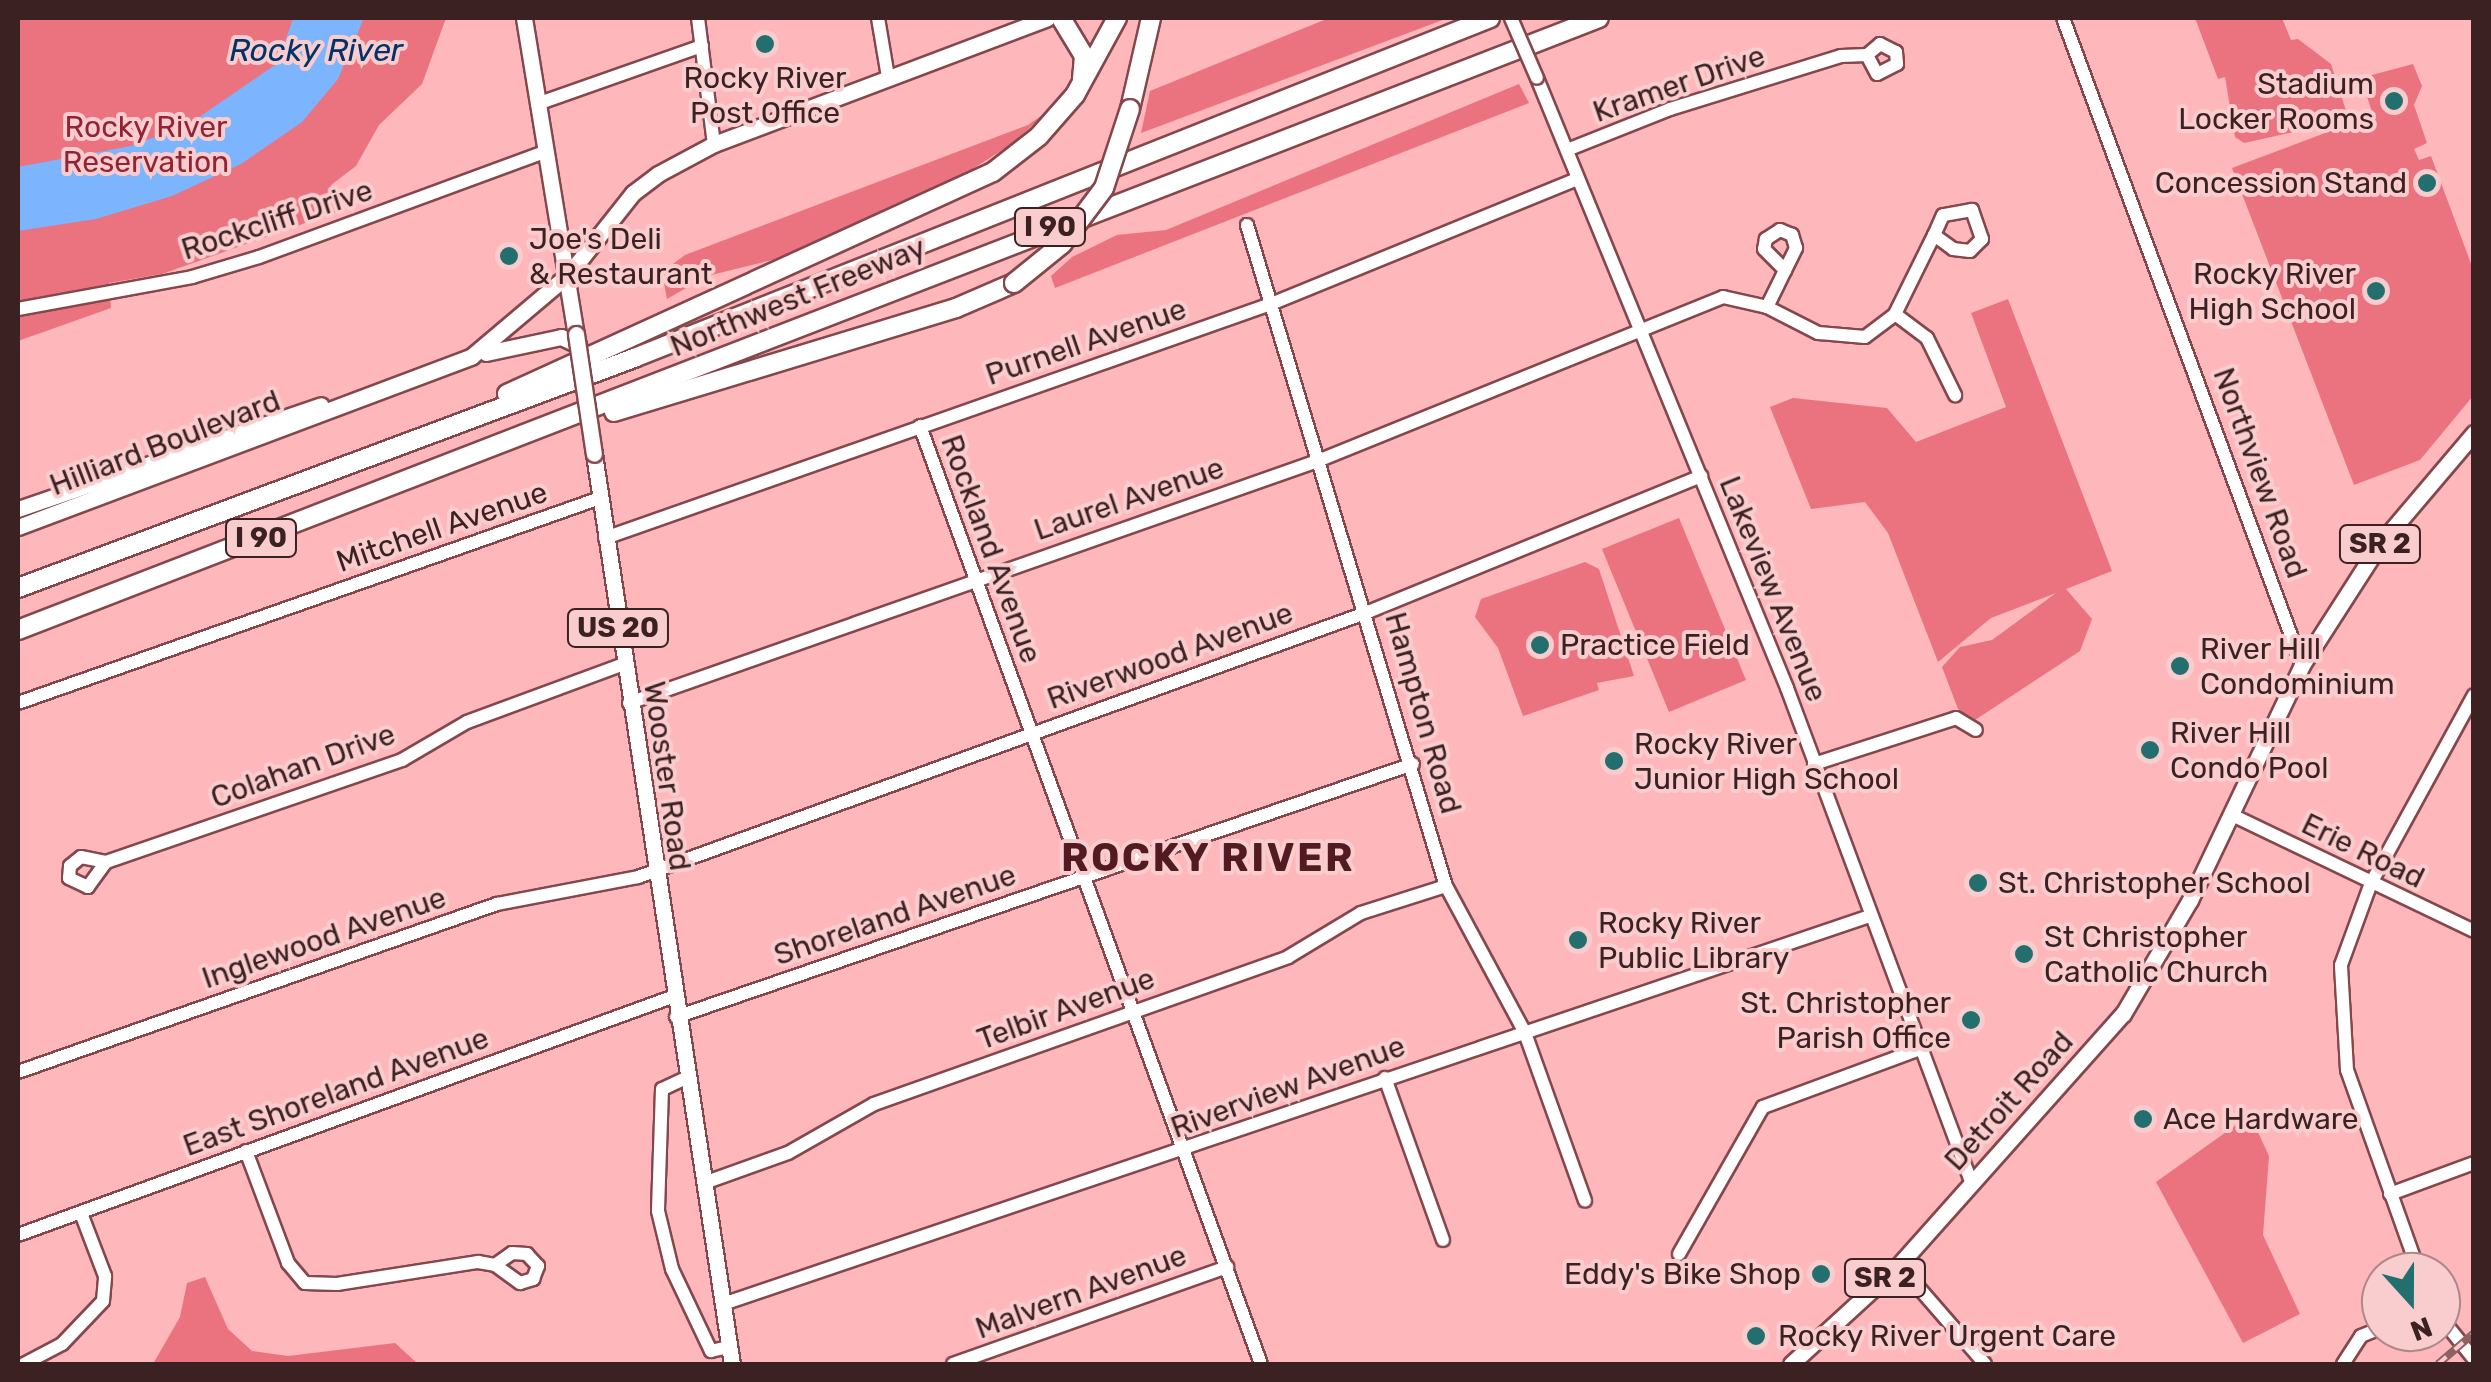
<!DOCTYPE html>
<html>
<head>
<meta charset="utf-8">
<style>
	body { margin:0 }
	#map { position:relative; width:2491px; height:1382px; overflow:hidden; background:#feb7ba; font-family:Rubik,sans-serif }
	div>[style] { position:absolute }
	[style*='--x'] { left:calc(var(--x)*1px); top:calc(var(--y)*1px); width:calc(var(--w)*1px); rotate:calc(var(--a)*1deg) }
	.green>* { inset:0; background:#ea737f }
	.water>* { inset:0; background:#7cb4fe }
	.roads { filter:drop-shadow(2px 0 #84474c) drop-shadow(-2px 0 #84474c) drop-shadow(0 2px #84474c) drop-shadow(0 -2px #84474c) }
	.minor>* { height:12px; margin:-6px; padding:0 6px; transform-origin:6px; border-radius:6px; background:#fff }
	.major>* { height:15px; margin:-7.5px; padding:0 7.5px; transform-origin:7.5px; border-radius:7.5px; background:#fff }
	.highway>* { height:18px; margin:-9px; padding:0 9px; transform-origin:9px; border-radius:9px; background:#fff }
	.rail>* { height:8px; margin-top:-4px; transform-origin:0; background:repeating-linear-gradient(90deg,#f9cdce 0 11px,#8e6163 0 22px); box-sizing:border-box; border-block:2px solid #8e6163 }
	.bridges { filter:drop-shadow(2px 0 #84474c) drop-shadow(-2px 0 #84474c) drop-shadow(0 2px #84474c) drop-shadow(0 -2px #84474c) }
	.minor-bridge>* { height:12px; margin:-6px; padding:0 6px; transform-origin:6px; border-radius:6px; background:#fff }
	.major-bridge>* { height:15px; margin:-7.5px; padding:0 7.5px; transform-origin:7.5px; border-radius:7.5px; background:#fff }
	.highway-bridge>* { height:18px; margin:-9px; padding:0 9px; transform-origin:9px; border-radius:9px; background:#fff }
	.dots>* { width:28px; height:28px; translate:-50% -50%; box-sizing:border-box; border:5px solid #f9cdce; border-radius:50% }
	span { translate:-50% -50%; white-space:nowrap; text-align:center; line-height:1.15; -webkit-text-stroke:8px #f9cdce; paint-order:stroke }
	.shield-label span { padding:2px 8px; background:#f9cdce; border:2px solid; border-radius:8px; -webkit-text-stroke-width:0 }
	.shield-label { font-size:28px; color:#3c2123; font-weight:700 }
	.poi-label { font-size:30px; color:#3c2123 }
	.right { translate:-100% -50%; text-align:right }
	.left { translate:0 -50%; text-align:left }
	.street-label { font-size:30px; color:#3c2123 }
	.park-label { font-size:30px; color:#922337 }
	.water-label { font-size:32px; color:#01336b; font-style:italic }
	.district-label { font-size:40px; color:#521a21; font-weight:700; letter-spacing:2.5px }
	.frame { position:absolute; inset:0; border:20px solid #3c2123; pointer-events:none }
	.north { position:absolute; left:2361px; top:1252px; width:100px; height:100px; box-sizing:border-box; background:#f9cdce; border:2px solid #ad888a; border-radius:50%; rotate:159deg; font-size:28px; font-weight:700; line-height:40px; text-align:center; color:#3c2123 }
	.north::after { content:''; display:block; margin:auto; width:35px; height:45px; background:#236f6f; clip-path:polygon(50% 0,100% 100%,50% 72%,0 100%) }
</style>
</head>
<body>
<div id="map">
	<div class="green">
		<div style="clip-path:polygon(18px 18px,446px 18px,422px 84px,379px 125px,356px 166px,331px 185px,339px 211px,162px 274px,109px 283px,111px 308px,18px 341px)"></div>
		<div style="clip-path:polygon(1329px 18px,1448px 18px,1141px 133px,1150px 91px)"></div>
		<div style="clip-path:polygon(2195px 18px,2282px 18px,2291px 40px,2298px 39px,2331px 64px,2349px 120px,2244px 143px,2235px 137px,2225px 77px,2218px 79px)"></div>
		<div style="clip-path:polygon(2413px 64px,2422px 86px,2414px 105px,2427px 143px,2414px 149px,2419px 160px,2431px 156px,2473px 269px,2473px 396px,2420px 460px,2354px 485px,2232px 168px,2373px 115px,2361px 78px)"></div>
		<div style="clip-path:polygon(1519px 84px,1529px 103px,1055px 288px,1051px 276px,1072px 257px,1117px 235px,1166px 230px)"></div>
		<div style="clip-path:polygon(1052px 108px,1010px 145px,949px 184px,785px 257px,707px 276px,667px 299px,662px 272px,685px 255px,1028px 125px)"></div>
		<div style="clip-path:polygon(2008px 299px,2112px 571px,2066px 589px,2092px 619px,2080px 651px,1975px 720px,1958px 709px,1942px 667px,1960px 647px,1992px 640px,2056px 593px,1991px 618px,1938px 662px,1888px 533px,1865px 502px,1811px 509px,1770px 407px,1793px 398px,1887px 408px,1916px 442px,2006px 407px,1971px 313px)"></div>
		<div style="clip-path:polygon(1679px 518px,1746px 680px,1669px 712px,1602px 549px)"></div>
		<div style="clip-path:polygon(1585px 562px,1599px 569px,1634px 676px,1597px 683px,1599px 690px,1523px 716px,1498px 648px,1475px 617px,1481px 599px)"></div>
		<div style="clip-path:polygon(2250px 1115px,2269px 1156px,2263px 1235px,2300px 1314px,2243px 1343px,2156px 1182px)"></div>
		<div style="clip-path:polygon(205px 1277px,228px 1329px,252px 1351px,288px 1356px,395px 1343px,418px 1364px,153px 1364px,180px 1317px,187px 1283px)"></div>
	</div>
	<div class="water">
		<div style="clip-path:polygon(293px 18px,364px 18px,338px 79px,302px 122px,241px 164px,172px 196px,96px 219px,18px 231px,18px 167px,131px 146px,189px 124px,278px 63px)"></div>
	</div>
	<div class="roads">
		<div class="minor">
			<div style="--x:698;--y:18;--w:127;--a:82.8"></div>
			<div style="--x:878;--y:18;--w:60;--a:80.4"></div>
			<div style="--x:2063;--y:18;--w:690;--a:69.73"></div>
			<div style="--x:1537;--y:78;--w:659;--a:67.71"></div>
			<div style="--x:1787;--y:688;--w:529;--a:69.55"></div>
			<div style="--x:537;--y:104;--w:175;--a:-19.4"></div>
			<div style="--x:1567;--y:150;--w:111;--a:-21.7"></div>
			<div style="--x:1670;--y:109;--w:179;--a:-17.2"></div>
			<div style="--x:1841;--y:56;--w:26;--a:-2"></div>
			<div style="--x:1867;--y:55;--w:17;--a:-40"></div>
			<div style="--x:1880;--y:44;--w:18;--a:27"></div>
			<div style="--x:1896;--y:52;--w:12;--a:85"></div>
			<div style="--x:1897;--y:64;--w:22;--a:153"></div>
			<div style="--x:1877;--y:74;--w:21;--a:-118"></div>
			<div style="--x:1247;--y:225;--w:690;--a:73.25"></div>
			<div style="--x:1446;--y:886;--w:167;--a:61.7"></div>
			<div style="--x:1525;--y:1033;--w:178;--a:70.3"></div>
			<div style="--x:1767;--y:307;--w:66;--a:-63.8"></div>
			<div style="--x:1796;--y:248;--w:14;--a:-107"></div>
			<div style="--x:1792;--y:235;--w:13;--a:-157"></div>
			<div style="--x:1780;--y:230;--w:17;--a:147"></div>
			<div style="--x:1766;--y:239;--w:10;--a:101"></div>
			<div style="--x:1764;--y:249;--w:30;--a:45"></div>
			<div style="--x:18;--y:309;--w:177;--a:-10.4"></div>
			<div style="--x:192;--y:277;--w:70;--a:-16.6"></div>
			<div style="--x:259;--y:257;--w:305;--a:-20.2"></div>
			<div style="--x:1895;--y:314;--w:40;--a:37"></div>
			<div style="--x:1927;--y:338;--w:64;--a:63.8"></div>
			<div style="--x:920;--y:426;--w:998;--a:70.02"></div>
			<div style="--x:605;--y:538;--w:706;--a:-19.36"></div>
			<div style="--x:1271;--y:304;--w:331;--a:-22.2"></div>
			<div style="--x:18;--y:703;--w:617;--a:-19.4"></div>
			<div style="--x:629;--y:703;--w:732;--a:-19.37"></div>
			<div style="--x:1320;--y:460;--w:435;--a:-22"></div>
			<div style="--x:1723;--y:297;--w:45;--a:12.8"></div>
			<div style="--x:1767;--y:307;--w:57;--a:27"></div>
			<div style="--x:1818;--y:333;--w:47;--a:4.9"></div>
			<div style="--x:1865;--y:337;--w:38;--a:-37"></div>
			<div style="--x:1895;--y:314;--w:88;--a:-63.7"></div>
			<div style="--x:1934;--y:235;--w:24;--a:36"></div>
			<div style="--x:1953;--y:249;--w:17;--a:7"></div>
			<div style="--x:1970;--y:251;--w:17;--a:-45"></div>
			<div style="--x:1982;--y:239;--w:31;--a:-109"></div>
			<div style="--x:1972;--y:210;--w:29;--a:170"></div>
			<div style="--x:1943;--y:215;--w:22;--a:114"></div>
			<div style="--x:1814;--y:764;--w:149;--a:-17.9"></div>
			<div style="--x:1956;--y:718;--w:23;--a:31"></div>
			<div style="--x:2232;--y:815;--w:268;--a:25.6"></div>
			<div style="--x:106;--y:862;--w:31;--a:126"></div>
			<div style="--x:88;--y:887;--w:21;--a:-155"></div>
			<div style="--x:69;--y:878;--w:12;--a:-85"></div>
			<div style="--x:70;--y:866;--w:14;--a:-39"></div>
			<div style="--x:81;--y:857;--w:25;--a:11"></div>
			<div style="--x:106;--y:862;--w:313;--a:-19"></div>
			<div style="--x:402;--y:760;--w:75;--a:-30.3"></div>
			<div style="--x:467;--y:722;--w:167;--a:-20.3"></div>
			<div style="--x:676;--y:1017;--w:779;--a:-18.95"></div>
			<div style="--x:18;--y:1072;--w:508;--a:-19.33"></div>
			<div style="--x:497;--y:904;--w:144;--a:-10.8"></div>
			<div style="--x:638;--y:877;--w:777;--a:-19.95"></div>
			<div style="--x:1368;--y:612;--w:360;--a:-22.2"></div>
			<div style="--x:686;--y:1078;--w:26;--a:155"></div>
			<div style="--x:662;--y:1089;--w:122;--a:91.9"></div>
			<div style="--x:658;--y:1211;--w:60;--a:76.4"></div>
			<div style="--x:672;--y:1269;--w:91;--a:64.6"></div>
			<div style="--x:711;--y:1351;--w:18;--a:-13"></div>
			<div style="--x:1385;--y:1078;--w:172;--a:70.3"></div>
			<div style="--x:246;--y:1151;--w:120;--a:69.4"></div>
			<div style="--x:288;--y:1263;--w:26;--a:50"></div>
			<div style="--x:305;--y:1283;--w:32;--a:2"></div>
			<div style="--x:337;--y:1284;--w:143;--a:-8.9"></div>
			<div style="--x:478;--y:1262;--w:17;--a:10"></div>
			<div style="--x:495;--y:1265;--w:31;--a:36"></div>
			<div style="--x:520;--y:1283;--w:14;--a:-17"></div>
			<div style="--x:533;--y:1279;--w:14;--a:-69"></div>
			<div style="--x:538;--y:1266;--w:16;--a:-133"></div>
			<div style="--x:527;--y:1254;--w:15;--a:-176"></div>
			<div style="--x:512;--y:1253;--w:21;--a:145"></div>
			<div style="--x:704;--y:1183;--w:89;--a:-19.7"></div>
			<div style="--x:788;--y:1153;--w:99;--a:-29.7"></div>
			<div style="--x:874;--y:1104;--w:439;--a:-19.5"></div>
			<div style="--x:1288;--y:957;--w:85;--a:-31.1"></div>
			<div style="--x:1361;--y:913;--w:89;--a:-17.6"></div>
			<div style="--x:2390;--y:1194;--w:90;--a:-20.3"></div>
			<div style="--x:18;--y:1235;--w:696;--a:-20"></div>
			<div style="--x:1679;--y:1254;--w:169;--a:-60.3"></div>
			<div style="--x:1763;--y:1107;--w:167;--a:-20.3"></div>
			<div style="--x:1899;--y:1265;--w:131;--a:49"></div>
			<div style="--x:2419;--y:1272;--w:214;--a:-109.6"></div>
			<div style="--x:2347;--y:1070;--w:105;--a:-93.3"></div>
			<div style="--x:2341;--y:965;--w:87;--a:-69.9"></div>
			<div style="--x:2371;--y:883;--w:214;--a:-61.3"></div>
			<div style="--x:723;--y:1304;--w:1211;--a:-18.69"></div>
			<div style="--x:2441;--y:1318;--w:53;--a:51.2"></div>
			<div style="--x:24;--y:1364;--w:43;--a:-27.8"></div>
			<div style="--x:62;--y:1344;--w:59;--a:-46.4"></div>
			<div style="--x:103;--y:1301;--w:25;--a:-85"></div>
			<div style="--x:105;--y:1276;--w:67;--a:-110.9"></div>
			<div style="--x:953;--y:1364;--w:291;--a:-19.5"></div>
			<div style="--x:2343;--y:1364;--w:33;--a:-57"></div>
			<div style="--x:2361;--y:1336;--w:22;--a:-22"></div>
		</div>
		<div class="major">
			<div style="--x:524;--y:18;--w:320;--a:80.7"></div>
			<div style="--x:486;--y:353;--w:77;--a:-12"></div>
			<div style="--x:561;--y:337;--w:19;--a:25"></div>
			<div style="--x:594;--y:454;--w:920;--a:81.38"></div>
			<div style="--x:18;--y:509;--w:320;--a:-18.9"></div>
			<div style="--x:18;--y:527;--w:485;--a:-20.6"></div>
			<div style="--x:472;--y:356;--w:126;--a:-40.2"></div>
			<div style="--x:568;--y:275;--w:105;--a:-51.6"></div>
			<div style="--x:633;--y:193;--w:31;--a:-37"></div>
			<div style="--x:658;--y:174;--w:64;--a:-28.2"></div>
			<div style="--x:714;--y:144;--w:356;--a:-20.7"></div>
			<div style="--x:1791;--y:1364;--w:147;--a:-42.5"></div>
			<div style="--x:1899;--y:1265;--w:336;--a:-48.3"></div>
			<div style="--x:2123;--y:1014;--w:132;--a:-59.6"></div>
			<div style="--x:2190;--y:900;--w:260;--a:-64.5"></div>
			<div style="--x:2302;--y:665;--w:143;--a:-57.3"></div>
			<div style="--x:2379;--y:545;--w:147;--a:-49.7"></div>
		</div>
		<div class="highway">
			<div style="--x:1061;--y:18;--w:44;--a:58.8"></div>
			<div style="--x:1084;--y:56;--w:23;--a:95"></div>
			<div style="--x:1130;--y:109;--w:93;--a:-77"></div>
			<div style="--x:507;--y:394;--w:534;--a:-24.55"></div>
			<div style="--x:993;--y:172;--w:58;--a:-38"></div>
			<div style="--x:1039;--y:136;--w:55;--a:-48.7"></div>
			<div style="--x:1075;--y:95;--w:88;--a:-61.4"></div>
			<div style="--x:614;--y:412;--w:357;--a:-16.9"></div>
			<div style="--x:956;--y:308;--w:63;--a:-23.3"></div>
			<div style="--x:18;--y:588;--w:658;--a:-20.47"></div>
			<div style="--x:634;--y:358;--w:921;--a:-21.66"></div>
			<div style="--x:18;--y:630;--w:1695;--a:-21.16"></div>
		</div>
	</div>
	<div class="rail">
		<div style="--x:2438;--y:1364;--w:48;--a:-40.7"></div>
	</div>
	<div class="bridges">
		<div class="minor-bridge">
			<div style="--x:1511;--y:18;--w:65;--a:66.6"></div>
		</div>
		<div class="major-bridge">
			<div style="--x:576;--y:334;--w:121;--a:81.5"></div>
		</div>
		<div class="highway-bridge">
			<div style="--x:1014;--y:283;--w:62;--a:-39.1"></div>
			<div style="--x:1062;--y:244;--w:70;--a:-53.1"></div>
			<div style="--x:1104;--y:188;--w:83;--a:-71.8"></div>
		</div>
	</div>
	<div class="dots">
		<div style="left:765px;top:44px;background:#236f6f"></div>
		<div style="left:2394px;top:101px;background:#236f6f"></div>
		<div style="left:2427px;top:183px;background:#236f6f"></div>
		<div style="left:509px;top:256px;background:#236f6f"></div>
		<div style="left:2376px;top:291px;background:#236f6f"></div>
		<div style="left:1540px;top:645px;background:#236f6f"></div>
		<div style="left:2180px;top:666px;background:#236f6f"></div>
		<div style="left:2150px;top:750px;background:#236f6f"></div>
		<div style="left:1614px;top:761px;background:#236f6f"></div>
		<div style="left:1978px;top:883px;background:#236f6f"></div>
		<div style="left:1578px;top:940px;background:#236f6f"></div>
		<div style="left:2024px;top:954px;background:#236f6f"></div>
		<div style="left:1971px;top:1020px;background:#236f6f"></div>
		<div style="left:2143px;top:1119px;background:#236f6f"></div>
		<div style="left:1821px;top:1274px;background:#236f6f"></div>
		<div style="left:1756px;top:1336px;background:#236f6f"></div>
	</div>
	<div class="shield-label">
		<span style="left:1050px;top:227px">I 90</span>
		<span style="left:261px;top:538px">I 90</span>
		<span style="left:2380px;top:544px">SR 2</span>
		<span style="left:618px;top:628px">US 20</span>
		<span style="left:1885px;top:1278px">SR 2</span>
	</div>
	<div class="poi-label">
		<span style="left:765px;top:95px">Rocky River<br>Post Office</span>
		<span class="right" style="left:2374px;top:101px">Stadium<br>Locker Rooms</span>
		<span class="right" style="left:2407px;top:183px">Concession Stand</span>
		<span class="left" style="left:529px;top:256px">Joe's Deli<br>&amp; Restaurant</span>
		<span class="right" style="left:2356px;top:291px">Rocky River<br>High School</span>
		<span class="left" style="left:1560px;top:645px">Practice Field</span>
		<span class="left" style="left:2200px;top:666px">River Hill<br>Condominium</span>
		<span class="left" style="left:2170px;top:750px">River Hill<br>Condo Pool</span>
		<span class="left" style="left:1634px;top:761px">Rocky River<br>Junior High School</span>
		<span class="left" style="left:1998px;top:883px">St. Christopher School</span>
		<span class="left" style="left:1598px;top:940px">Rocky River<br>Public Library</span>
		<span class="left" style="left:2044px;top:954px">St Christopher<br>Catholic Church</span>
		<span class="right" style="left:1951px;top:1020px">St. Christopher<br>Parish Office</span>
		<span class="left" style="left:2163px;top:1119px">Ace Hardware</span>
		<span class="right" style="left:1801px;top:1274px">Eddy's Bike Shop</span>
		<span class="left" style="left:1778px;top:1336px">Rocky River Urgent Care</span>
	</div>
	<div class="street-label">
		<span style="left:1679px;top:84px;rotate:-19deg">Kramer Drive</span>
		<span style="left:277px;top:220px;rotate:-18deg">Rockcliff Drive</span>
		<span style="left:798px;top:297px;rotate:-22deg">Northwest Freeway</span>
		<span style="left:1086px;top:342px;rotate:-19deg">Purnell Avenue</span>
		<span style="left:165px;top:443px;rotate:-21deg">Hilliard Boulevard</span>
		<span style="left:2260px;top:473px;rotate:70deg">Northview Road</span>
		<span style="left:1129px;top:499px;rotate:-19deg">Laurel Avenue</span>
		<span style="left:442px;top:527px;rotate:-19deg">Mitchell Avenue</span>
		<span style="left:991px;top:549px;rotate:70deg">Rockland Avenue</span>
		<span style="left:1773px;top:589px;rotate:68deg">Lakeview Avenue</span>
		<span style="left:1170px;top:656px;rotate:-20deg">Riverwood Avenue</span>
		<span style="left:1423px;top:713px;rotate:74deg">Hampton Road</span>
		<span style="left:303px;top:766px;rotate:-20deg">Colahan Drive</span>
		<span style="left:667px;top:776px;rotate:82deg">Wooster Road</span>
		<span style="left:2363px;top:851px;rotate:26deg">Erie Road</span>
		<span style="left:895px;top:915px;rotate:-19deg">Shoreland Avenue</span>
		<span style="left:324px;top:938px;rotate:-19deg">Inglewood Avenue</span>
		<span style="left:1066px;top:1009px;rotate:-20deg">Telbir Avenue</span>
		<span style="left:1288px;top:1087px;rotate:-20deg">Riverview Avenue</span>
		<span style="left:336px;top:1092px;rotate:-20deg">East Shoreland Avenue</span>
		<span style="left:2009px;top:1101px;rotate:-48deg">Detroit Road</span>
		<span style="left:1081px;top:1292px;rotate:-20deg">Malvern Avenue</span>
	</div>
	<div class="park-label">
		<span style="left:146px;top:144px">Rocky River<br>Reservation</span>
	</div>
	<div class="water-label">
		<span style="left:316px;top:50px">Rocky River</span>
	</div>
	<div class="district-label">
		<span style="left:1208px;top:858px">ROCKY RIVER</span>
	</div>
	<div class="frame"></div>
	<div class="north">N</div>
</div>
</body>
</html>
